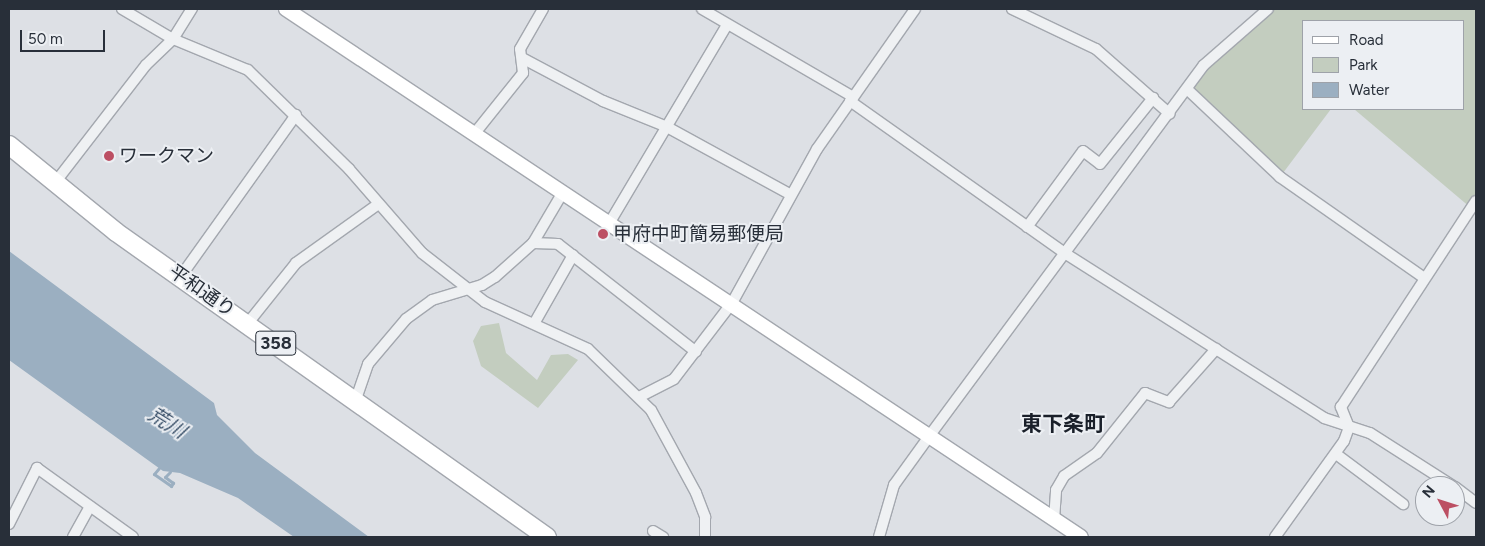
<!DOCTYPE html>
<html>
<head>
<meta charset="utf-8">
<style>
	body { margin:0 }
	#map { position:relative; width:1485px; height:546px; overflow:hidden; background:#dde0e5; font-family:Figtree,"Noto Sans JP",sans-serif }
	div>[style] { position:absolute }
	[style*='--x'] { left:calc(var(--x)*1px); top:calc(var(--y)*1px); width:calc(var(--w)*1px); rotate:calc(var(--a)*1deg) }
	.green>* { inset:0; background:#c3cdbf }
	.water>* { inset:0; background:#9bafc1 }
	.stream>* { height:3px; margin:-1.5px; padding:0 1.5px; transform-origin:1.5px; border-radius:1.5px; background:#9bafc1 }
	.roads { filter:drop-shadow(1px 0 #a3a7ae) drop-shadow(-1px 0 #a3a7ae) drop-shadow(0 1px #a3a7ae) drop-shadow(0 -1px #a3a7ae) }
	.street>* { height:10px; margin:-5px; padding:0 5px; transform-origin:5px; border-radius:5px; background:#eff1f3 }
	.secondary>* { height:14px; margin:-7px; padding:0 7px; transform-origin:7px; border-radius:7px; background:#fff }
	.highway>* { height:18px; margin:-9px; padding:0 9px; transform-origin:9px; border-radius:9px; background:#fff }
	.dots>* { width:14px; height:14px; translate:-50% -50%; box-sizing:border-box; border:2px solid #eceff3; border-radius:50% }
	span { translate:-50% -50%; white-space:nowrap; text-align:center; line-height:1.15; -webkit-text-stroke:4px #eceff3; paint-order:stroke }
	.shield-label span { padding:1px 4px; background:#eceff3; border:1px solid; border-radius:4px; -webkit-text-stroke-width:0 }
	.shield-label { font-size:18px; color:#282f39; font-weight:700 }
	.poi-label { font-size:19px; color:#282f39 }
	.left { translate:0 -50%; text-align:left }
	.street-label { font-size:19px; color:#282f39 }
	.water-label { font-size:20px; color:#384f68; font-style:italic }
	.quarter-label { font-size:21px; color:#1a202a; font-weight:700 }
	.frame { position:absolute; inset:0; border:10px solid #282f39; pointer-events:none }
	.legend { position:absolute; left:1302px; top:20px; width:162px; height:90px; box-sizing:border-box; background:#eceff3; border:1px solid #9ea2a9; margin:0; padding:6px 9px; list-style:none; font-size:15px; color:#282f39 }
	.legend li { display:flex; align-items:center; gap:10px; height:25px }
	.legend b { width:25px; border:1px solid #9ea2a9 }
	.north { position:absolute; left:1415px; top:476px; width:50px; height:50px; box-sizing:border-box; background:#eceff3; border:1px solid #9ea2a9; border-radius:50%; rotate:310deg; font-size:14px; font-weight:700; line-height:20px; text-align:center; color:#282f39 }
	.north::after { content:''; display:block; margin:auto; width:18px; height:22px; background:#bc4f63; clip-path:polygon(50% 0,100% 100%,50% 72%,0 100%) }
	.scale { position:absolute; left:20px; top:30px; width:85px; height:22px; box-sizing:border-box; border:2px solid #282f39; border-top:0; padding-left:6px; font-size:15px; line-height:18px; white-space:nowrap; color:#282f39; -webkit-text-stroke:4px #eceff3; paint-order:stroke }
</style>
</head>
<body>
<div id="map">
	<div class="green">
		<div style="clip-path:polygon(1268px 9px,1476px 9px,1476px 201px,1471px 208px,1354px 109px,1464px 109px,1464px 21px,1304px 21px,1304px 109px,1331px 109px,1280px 177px,1187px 89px,1204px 65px)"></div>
		<div style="clip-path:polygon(499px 323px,506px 353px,537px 380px,551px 355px,568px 354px,578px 360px,538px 408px,481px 366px,473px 341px,481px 326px)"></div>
	</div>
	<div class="water">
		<div style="clip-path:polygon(9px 251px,214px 403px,217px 415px,255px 453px,369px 537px,294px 537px,238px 498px,180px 473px,163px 471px,9px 360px)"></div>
	</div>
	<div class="stream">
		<div style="--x:159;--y:468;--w:8;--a:130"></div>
		<div style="--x:154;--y:474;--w:21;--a:35"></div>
		<div style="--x:171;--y:486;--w:4;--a:-56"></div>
		<div style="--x:173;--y:483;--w:10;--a:-143"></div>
		<div style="--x:165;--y:477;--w:7;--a:-45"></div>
	</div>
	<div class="roads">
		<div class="street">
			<div style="--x:122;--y:9;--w:59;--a:30.5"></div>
			<div style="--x:173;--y:39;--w:81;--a:22.5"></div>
			<div style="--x:248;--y:70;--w:141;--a:44.4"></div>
			<div style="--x:349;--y:169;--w:111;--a:49"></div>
			<div style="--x:422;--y:253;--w:80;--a:37.9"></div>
			<div style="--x:485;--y:302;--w:113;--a:24.5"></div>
			<div style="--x:588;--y:349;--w:88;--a:44.1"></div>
			<div style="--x:651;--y:410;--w:94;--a:61.5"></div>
			<div style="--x:696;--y:493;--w:26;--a:69"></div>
			<div style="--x:705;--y:517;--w:20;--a:90"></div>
			<div style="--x:702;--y:9;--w:175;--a:30.2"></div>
			<div style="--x:1012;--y:9;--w:93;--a:25.5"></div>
			<div style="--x:1096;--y:49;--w:98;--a:41.3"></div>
			<div style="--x:522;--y:58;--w:92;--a:28"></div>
			<div style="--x:603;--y:101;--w:69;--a:22.1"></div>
			<div style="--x:667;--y:127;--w:141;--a:28.7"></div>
			<div style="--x:1187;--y:89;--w:128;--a:43.4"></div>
			<div style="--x:1280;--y:177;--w:174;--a:35"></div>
			<div style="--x:850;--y:101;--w:265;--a:35.3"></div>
			<div style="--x:1066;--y:254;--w:306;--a:32.4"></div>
			<div style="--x:1324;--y:418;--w:48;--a:18.1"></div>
			<div style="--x:1370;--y:433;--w:98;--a:32.6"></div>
			<div style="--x:475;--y:133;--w:77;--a:-51.3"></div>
			<div style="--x:523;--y:73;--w:24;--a:-97"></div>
			<div style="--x:520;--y:49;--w:46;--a:-60.1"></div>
			<div style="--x:54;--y:184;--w:150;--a:-52.3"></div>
			<div style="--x:146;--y:65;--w:37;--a:-44"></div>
			<div style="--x:173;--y:39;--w:36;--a:-58"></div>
			<div style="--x:610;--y:222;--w:227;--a:-59.3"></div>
			<div style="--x:1027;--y:227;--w:94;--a:-53.6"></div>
			<div style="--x:1083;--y:151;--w:21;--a:37"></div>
			<div style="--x:1100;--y:164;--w:85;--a:-51.2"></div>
			<div style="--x:533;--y:243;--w:25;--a:2"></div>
			<div style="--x:558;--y:244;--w:175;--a:38"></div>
			<div style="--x:181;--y:276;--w:198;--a:-54.5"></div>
			<div style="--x:535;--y:322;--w:77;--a:-60.4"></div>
			<div style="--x:248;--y:323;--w:77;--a:-51.3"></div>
			<div style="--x:296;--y:263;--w:100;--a:-35.6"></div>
			<div style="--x:639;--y:397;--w:39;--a:-27"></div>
			<div style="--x:674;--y:379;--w:96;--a:-52.7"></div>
			<div style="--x:732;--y:303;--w:176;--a:-61.1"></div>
			<div style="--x:817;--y:149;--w:171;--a:-55"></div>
			<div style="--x:356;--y:399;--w:37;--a:-71"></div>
			<div style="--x:368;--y:364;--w:59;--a:-49.8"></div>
			<div style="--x:406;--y:319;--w:32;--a:-36"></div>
			<div style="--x:432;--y:300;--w:52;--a:-16.7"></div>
			<div style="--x:482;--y:285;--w:15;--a:-32"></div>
			<div style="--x:495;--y:277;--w:51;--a:-41.8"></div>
			<div style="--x:533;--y:243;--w:59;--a:-59.5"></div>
			<div style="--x:1336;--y:454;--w:84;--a:36.7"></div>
			<div style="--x:1455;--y:487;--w:26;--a:37"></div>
			<div style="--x:1054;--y:520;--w:30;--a:-86"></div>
			<div style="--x:1056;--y:490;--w:16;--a:-60"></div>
			<div style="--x:1064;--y:476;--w:40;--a:-34.9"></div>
			<div style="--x:1097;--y:453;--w:77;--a:-51.3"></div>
			<div style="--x:1145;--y:393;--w:26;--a:21"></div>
			<div style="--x:1169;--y:402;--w:71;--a:-48.4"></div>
			<div style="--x:9;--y:524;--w:63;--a:-63.4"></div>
			<div style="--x:37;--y:468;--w:118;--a:35.7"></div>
			<div style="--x:653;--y:531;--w:12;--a:31"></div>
			<div style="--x:73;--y:537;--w:35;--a:-61"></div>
			<div style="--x:879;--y:537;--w:54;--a:-73.9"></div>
			<div style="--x:894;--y:485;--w:62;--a:-54.2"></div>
			<div style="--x:930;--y:435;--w:460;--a:-53.5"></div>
			<div style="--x:1204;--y:65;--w:85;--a:-41.2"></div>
			<div style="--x:1275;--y:537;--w:118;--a:-54.3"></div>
			<div style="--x:1344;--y:441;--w:15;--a:-70"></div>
			<div style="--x:1349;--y:427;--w:22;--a:-112"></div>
			<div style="--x:1341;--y:407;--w:246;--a:-56.8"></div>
		</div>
		<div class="secondary">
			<div style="--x:286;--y:9;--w:954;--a:33.59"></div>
		</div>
		<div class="highway">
			<div style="--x:9;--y:145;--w:138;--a:39.1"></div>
			<div style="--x:116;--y:232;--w:528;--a:35.29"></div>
		</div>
	</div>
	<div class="dots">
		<div style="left:109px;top:156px;background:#bc4f63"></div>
		<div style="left:603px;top:234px;background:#bc4f63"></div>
	</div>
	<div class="shield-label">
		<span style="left:276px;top:343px">358</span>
	</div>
	<div class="poi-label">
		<span class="left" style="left:119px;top:156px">ワークマン</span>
		<span class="left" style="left:613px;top:234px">甲府中町簡易郵便局</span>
	</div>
	<div class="street-label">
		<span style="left:202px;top:291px;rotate:35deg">平和通り</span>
	</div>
	<div class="water-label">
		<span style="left:167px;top:423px;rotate:32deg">荒川</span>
	</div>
	<div class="quarter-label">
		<span style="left:1063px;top:424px">東下条町</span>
	</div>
	<div class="frame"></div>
	<ul class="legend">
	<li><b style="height:6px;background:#fff"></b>Road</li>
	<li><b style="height:14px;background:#c3cdbf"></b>Park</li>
	<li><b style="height:14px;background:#9bafc1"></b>Water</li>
	</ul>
	<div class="north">N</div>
	<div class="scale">50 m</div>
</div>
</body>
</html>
